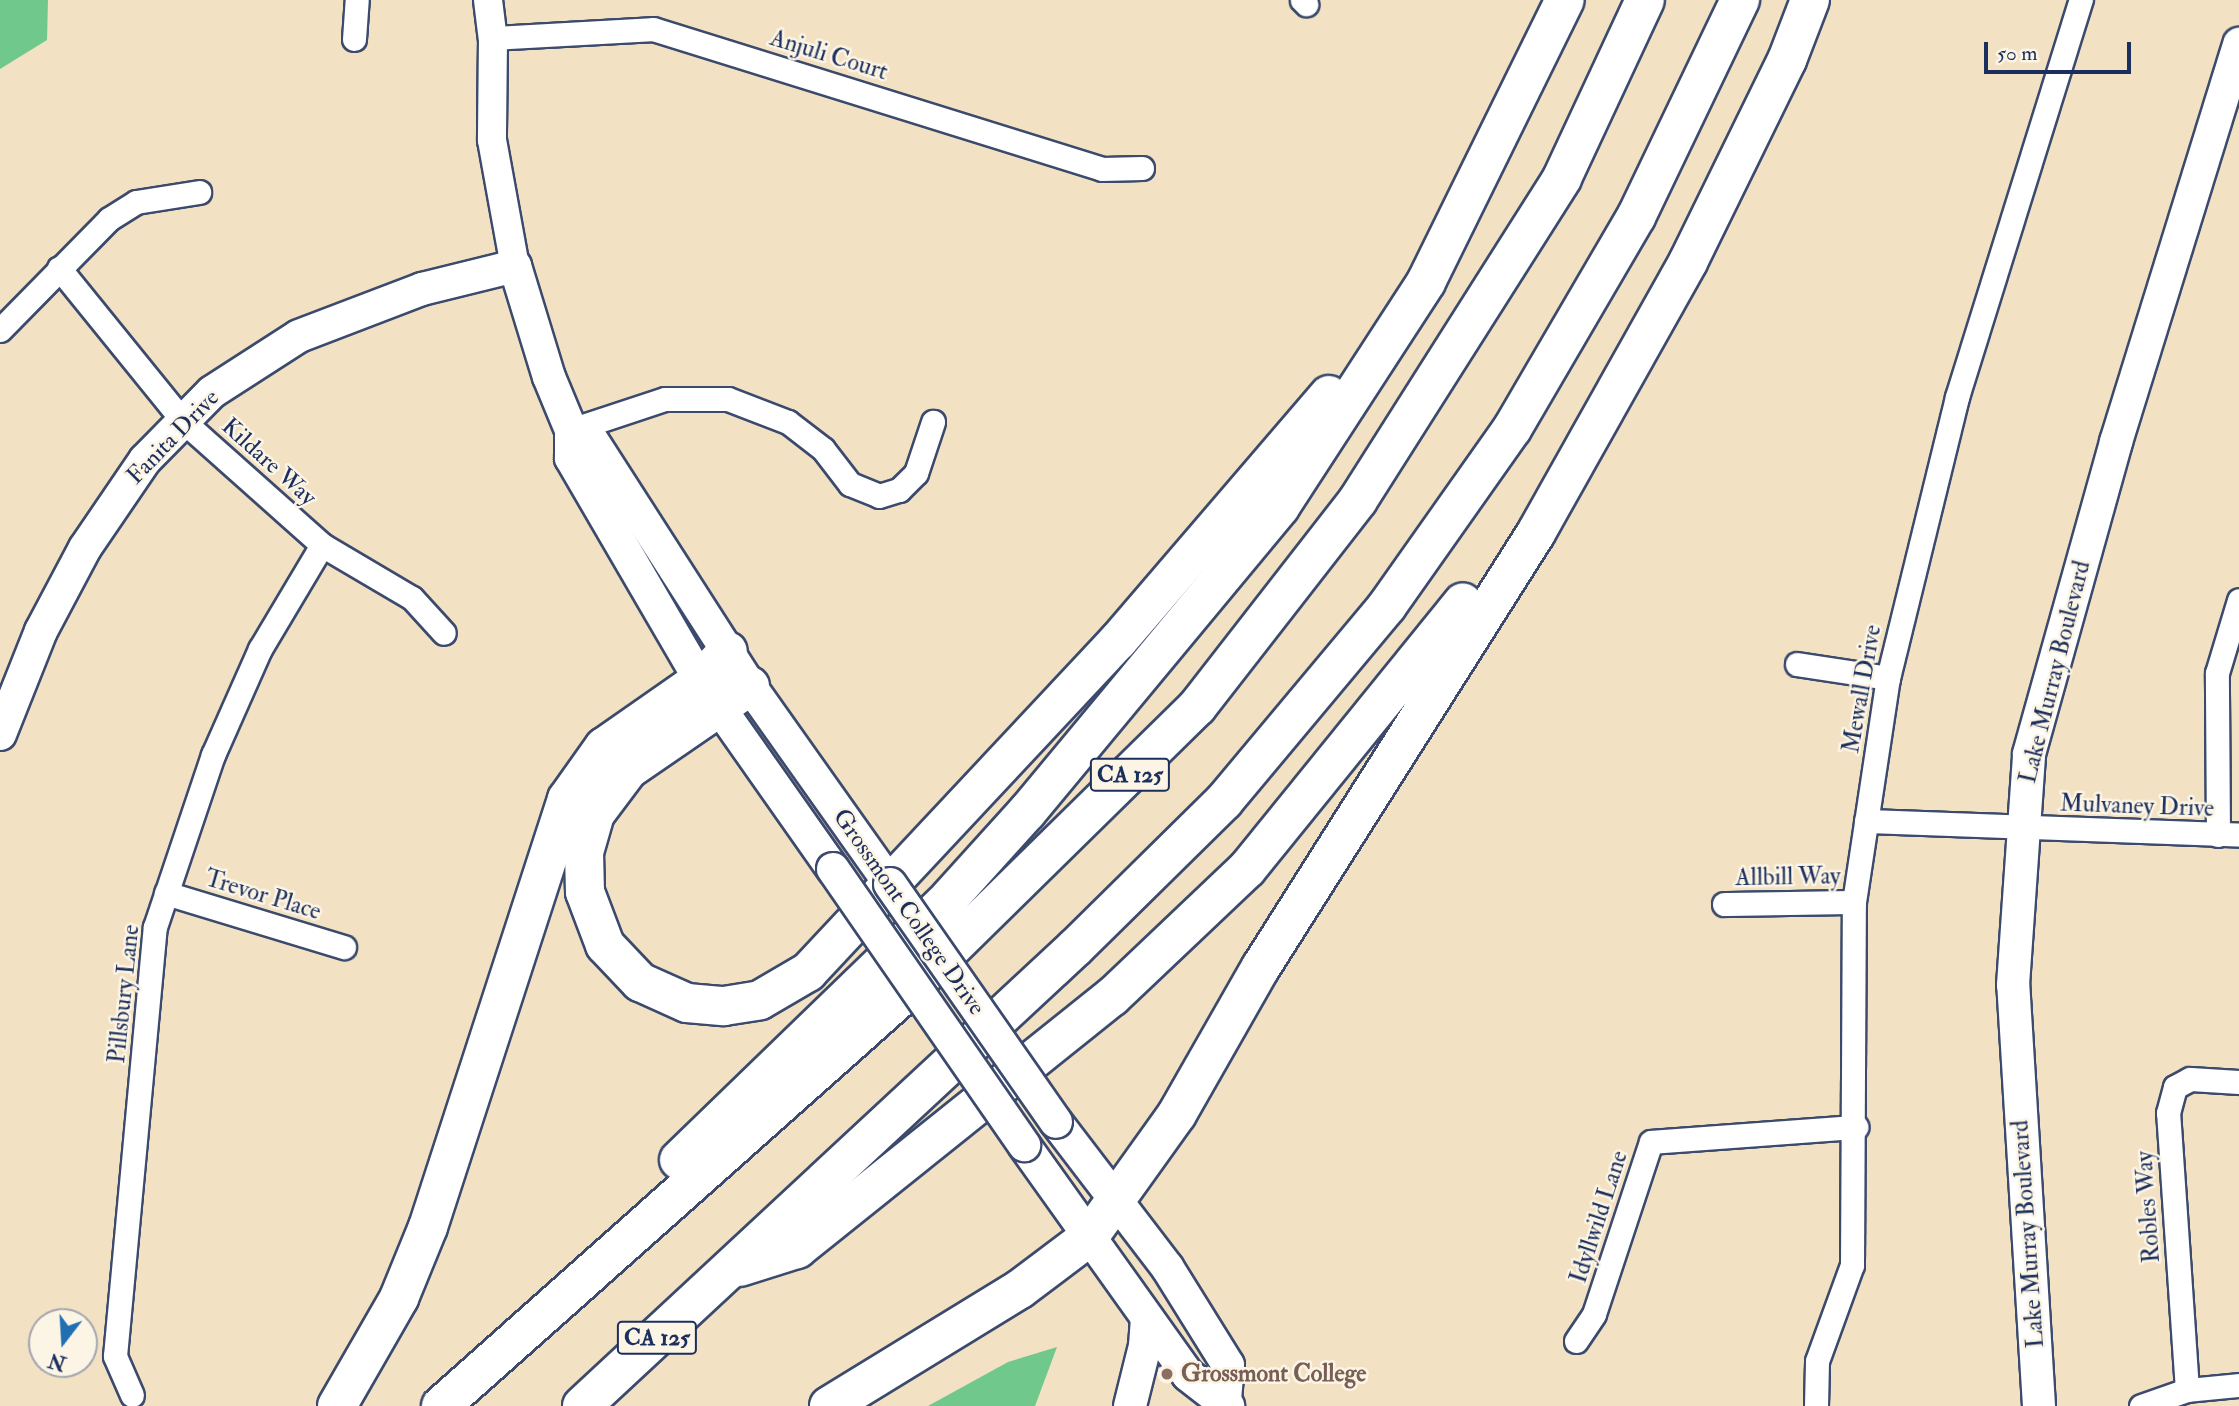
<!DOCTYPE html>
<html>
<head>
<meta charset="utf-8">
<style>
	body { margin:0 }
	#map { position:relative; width:2239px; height:1406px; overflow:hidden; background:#f2e1c3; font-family:"IM FELL Double Pica",serif }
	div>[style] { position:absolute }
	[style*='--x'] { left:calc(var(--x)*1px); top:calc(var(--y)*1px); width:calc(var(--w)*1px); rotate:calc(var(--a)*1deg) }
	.green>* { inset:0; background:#70c88d }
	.roads { filter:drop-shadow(2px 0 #3b4a6d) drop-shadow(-2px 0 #3b4a6d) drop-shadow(0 2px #3b4a6d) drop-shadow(0 -2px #3b4a6d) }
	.minor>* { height:23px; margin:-11.5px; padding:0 11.5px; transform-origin:11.5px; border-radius:11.5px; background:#fff }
	.tertiary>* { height:28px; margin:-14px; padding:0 14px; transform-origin:14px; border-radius:14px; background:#fff }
	.secondary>* { height:32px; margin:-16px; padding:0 16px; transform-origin:16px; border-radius:16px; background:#fff }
	.motorway>* { height:38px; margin:-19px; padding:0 19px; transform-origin:19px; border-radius:19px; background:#fff }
	.bridges { filter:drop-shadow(2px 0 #3b4a6d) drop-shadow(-2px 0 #3b4a6d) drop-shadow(0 2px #3b4a6d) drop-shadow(0 -2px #3b4a6d) }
	.secondary-bridge>* { height:32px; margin:-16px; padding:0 16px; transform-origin:16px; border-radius:16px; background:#fff }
	.dots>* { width:19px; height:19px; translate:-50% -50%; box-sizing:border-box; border:4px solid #fcf5e5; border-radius:50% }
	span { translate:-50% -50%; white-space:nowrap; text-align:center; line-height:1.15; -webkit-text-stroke:5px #fcf5e5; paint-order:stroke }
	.shield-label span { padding:2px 5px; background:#fcf5e5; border:2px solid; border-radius:5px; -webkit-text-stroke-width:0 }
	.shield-label { font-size:23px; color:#1b2f5e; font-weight:700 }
	.street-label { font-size:24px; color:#1b2f5e }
	.education-label { font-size:24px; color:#785e54; font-weight:700 }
	.left { translate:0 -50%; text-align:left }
	.north { position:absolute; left:28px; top:1308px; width:70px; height:70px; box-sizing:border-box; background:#fcf5e5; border:2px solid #a2a6af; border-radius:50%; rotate:197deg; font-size:19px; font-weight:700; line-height:28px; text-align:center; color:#1b2f5e }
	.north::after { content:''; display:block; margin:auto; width:24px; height:32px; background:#1f6fb2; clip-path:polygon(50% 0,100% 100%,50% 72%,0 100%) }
	.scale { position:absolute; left:1984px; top:42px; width:147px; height:32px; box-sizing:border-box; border:4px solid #1b2f5e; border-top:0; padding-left:9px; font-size:21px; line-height:24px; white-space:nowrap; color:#1b2f5e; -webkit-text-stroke:5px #fcf5e5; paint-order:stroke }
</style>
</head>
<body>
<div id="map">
	<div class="green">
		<div style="clip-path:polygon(0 0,48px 0,47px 40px,0 69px)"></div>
		<div style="clip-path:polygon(1057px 1347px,1035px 1406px,928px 1406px,1008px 1362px)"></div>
	</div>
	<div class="roads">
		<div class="minor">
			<div style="--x:1302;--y:0;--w:6;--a:45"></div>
			<div style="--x:493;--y:38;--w:160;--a:-3.2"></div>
			<div style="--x:653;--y:29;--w:470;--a:17.3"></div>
			<div style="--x:1102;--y:169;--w:40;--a:-1.4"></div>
			<div style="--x:354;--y:39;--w:39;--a:-86"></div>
			<div style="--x:59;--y:268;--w:197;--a:51"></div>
			<div style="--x:183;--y:421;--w:186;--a:41.7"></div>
			<div style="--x:322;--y:545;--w:104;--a:30.5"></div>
			<div style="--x:412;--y:598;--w:47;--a:47.6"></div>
			<div style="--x:0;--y:330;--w:156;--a:-45.5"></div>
			<div style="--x:109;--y:219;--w:32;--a:-32"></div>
			<div style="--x:136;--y:202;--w:64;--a:-9"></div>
			<div style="--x:571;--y:430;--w:99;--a:-18.3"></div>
			<div style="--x:665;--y:399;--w:63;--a:0"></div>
			<div style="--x:728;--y:399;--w:64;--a:21"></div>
			<div style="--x:788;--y:422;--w:44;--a:37.6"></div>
			<div style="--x:823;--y:449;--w:44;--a:52.4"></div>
			<div style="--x:850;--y:484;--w:31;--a:22"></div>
			<div style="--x:879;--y:496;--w:21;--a:-17"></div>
			<div style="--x:899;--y:490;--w:24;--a:-45"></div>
			<div style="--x:916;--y:473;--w:54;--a:-71.6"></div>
			<div style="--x:1797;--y:664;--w:92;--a:8.7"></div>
			<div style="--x:1866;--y:821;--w:373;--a:2.1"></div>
			<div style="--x:2218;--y:835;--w:162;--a:-90.4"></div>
			<div style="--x:2217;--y:673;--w:76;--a:-73.2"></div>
			<div style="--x:166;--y:893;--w:186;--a:16.9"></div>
			<div style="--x:1724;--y:904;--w:130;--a:-0.9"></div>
			<div style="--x:1576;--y:1341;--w:32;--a:-56"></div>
			<div style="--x:1594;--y:1314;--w:181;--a:-71.7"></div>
			<div style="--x:1651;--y:1142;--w:206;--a:-4.2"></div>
			<div style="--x:2187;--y:1390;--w:278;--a:-93.9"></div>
			<div style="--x:2168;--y:1113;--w:27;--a:-75"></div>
			<div style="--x:2175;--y:1087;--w:17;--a:-28"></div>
			<div style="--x:2190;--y:1079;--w:49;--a:3.5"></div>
			<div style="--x:132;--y:1395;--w:43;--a:-113.6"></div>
			<div style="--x:115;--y:1356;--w:431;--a:-84.7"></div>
			<div style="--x:155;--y:927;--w:182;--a:-71.4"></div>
			<div style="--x:213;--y:755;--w:116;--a:-66.1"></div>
			<div style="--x:260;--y:649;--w:121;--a:-59.2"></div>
			<div style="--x:1816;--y:1406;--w:45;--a:-88.7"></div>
			<div style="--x:1817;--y:1361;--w:102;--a:-70"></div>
			<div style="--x:1852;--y:1265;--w:363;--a:-89.7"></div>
			<div style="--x:1854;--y:902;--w:227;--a:-81.4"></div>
			<div style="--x:1888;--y:678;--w:289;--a:-76.2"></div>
			<div style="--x:1957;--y:397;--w:416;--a:-72.7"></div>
			<div style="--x:2141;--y:1406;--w:49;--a:-19.2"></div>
			<div style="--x:2187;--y:1390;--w:52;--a:-5.5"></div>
		</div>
		<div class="tertiary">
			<div style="--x:488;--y:0;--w:38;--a:83"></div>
			<div style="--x:493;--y:38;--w:102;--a:90.6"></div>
			<div style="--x:492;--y:140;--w:128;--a:79.7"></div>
		</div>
		<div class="secondary">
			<div style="--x:571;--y:430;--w:20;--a:20"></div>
			<div style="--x:590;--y:437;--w:296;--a:57.3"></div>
			<div style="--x:750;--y:686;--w:242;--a:54.7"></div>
			<div style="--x:0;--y:734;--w:111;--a:-68.3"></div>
			<div style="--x:41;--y:631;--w:94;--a:-62.1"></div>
			<div style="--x:85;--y:548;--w:107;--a:-55.7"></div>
			<div style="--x:145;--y:460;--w:95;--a:-45.4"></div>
			<div style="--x:212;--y:392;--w:103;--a:-32.8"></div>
			<div style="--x:299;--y:336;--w:132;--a:-20.9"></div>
			<div style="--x:422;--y:289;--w:96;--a:-13.9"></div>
			<div style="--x:515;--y:266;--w:116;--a:73"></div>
			<div style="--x:549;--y:377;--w:57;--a:67.5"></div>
			<div style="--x:571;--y:430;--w:28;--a:90"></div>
			<div style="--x:571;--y:458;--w:257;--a:59.8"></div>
			<div style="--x:700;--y:680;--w:231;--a:54.9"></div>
			<div style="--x:1056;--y:1122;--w:183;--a:52.6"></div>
			<div style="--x:1167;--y:1267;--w:115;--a:58.1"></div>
			<div style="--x:1228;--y:1365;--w:38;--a:95"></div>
			<div style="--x:1024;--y:1145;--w:282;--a:54.5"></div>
			<div style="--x:1188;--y:1375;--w:51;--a:37.8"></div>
			<div style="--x:1130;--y:1406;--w:62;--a:-76"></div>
			<div style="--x:1145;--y:1346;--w:28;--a:-86"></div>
			<div style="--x:2039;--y:1406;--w:422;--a:-93.5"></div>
			<div style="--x:2013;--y:985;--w:232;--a:-86"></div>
			<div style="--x:2029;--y:754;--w:324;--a:-74.4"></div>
			<div style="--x:2116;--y:442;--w:417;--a:-72.8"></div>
		</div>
		<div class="motorway">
			<div style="--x:750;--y:686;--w:148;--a:145.5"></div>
			<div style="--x:628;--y:770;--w:55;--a:126.9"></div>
			<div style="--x:595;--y:814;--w:40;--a:106"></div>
			<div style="--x:584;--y:852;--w:40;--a:88.6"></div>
			<div style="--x:585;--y:892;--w:57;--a:69.3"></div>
			<div style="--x:605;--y:945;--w:51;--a:46.6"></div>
			<div style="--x:640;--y:982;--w:51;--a:24.1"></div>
			<div style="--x:687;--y:1003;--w:37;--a:5"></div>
			<div style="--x:724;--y:1006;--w:36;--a:-9"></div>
			<div style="--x:760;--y:1000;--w:56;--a:-30.3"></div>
			<div style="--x:808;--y:972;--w:453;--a:-46.9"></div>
			<div style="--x:1118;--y:641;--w:324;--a:-49.4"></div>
			<div style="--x:679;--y:1160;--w:379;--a:-44.1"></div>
			<div style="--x:951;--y:896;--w:113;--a:-47.9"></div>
			<div style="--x:1027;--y:812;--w:396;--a:-50.3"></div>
			<div style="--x:1280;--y:507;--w:268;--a:-57"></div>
			<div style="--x:1426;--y:282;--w:314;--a:-63.8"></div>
			<div style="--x:740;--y:1267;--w:60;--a:-17.5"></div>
			<div style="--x:797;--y:1249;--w:403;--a:-38.7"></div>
			<div style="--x:1112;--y:997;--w:186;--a:-43.5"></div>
			<div style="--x:1247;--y:869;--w:343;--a:-51"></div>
			<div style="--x:337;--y:1406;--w:125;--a:-60.1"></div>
			<div style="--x:399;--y:1298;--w:77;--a:-67.8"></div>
			<div style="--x:428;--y:1227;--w:450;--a:-72"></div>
			<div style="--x:567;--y:799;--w:64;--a:-54.6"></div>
			<div style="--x:604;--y:747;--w:117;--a:-34.9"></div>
			<div style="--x:700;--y:680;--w:40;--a:-46"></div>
			<div style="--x:441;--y:1406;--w:630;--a:-41.66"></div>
			<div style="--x:912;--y:987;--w:400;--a:-44.5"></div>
			<div style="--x:1197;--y:707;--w:262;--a:-52.1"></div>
			<div style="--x:1358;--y:500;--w:381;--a:-57.6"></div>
			<div style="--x:1562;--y:178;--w:196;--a:-65"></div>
			<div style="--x:582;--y:1406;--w:674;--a:-42.9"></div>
			<div style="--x:1076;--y:947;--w:208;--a:-44.6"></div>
			<div style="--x:1224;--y:801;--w:254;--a:-50.1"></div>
			<div style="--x:1387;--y:606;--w:217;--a:-54.8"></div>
			<div style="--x:1512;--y:429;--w:246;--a:-59.7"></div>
			<div style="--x:1636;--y:217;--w:241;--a:-64.4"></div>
			<div style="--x:829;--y:1406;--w:224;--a:-31.5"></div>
			<div style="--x:1020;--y:1289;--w:86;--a:-37"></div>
			<div style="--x:1089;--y:1237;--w:151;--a:-54.4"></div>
			<div style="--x:1177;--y:1114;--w:169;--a:-60.3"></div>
			<div style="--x:1261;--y:967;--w:514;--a:-57.64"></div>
			<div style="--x:1536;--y:533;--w:311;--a:-60.7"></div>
			<div style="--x:1688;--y:262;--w:225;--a:-63.9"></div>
			<div style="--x:1787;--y:60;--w:64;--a:-69"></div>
		</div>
	</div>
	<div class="bridges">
		<div class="secondary-bridge">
			<div style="--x:833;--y:869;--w:336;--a:55.3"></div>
			<div style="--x:890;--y:884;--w:290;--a:55.1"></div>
		</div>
	</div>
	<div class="dots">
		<div style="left:1167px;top:1374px;background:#8d6e63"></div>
	</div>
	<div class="shield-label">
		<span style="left:1130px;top:775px">CA 125</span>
		<span style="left:657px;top:1338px">CA 125</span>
	</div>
	<div class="street-label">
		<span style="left:829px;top:55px;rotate:17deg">Anjuli Court</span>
		<span style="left:173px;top:437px;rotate:-46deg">Fanita Drive</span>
		<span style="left:269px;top:462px;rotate:42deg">Kildare Way</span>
		<span style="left:2055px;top:672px;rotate:-76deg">Lake Murray Boulevard</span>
		<span style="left:1862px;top:689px;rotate:-80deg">Mewall Drive</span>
		<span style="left:2137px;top:806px;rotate:2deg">Mulvaney Drive</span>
		<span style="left:1788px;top:877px;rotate:-1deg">Allbill Way</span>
		<span style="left:263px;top:895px;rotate:17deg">Trevor Place</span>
		<span style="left:909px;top:912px;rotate:55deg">Grossmont College Drive</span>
		<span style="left:124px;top:994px;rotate:-84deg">Pillsbury Lane</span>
		<span style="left:2148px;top:1207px;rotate:-94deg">Robles Way</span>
		<span style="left:1599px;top:1217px;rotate:-72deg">Idyllwild Lane</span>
		<span style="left:2028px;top:1234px;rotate:-94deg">Lake Murray Boulevard</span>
	</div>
	<div class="education-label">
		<span class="left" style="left:1181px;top:1374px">Grossmont College</span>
	</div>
	<div class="north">N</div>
	<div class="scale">50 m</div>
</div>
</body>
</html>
